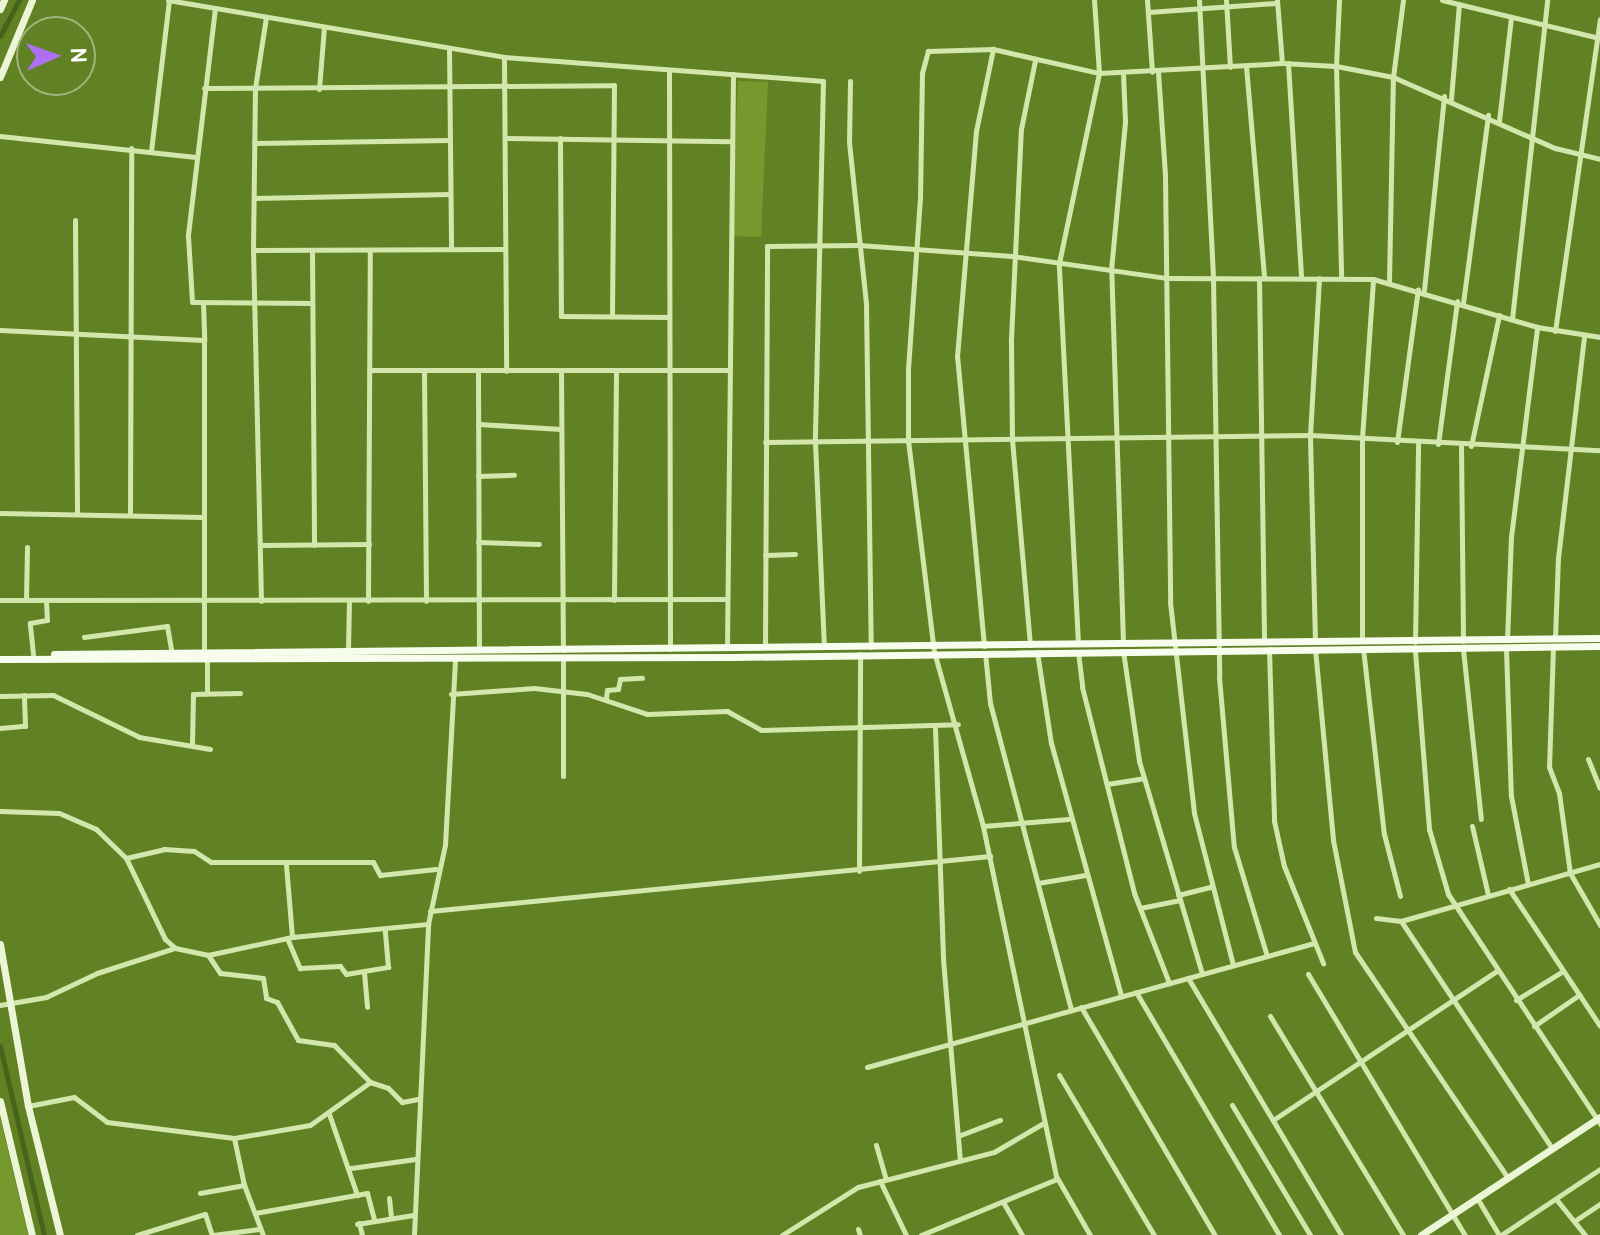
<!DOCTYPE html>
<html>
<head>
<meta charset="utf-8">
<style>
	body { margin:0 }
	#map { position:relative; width:1600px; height:1235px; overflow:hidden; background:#618224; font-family:Cabin,sans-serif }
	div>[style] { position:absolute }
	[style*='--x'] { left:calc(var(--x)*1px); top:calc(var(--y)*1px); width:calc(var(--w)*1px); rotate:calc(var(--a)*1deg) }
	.green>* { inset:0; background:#76992e }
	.canal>* { height:5px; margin:-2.5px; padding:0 2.5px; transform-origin:2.5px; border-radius:2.5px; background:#486219 }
	.street>* { height:5px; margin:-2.5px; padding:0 2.5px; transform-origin:2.5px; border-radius:2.5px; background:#d3e7ac }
	.secondary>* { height:7px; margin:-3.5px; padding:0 3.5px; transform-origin:3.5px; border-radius:3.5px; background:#ebf6d6 }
	.primary>* { height:7px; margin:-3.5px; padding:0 3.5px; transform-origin:3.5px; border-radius:3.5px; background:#f7fded }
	span { translate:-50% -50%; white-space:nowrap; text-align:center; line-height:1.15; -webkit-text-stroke:8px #618224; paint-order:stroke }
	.north { position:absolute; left:16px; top:16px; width:80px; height:80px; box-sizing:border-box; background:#618224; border:2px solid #a0b47c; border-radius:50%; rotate:88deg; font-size:22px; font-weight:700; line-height:32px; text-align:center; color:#fff }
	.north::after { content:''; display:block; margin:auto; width:28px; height:36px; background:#af6ff1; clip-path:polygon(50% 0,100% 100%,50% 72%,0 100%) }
</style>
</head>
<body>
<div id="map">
	<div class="green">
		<div style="clip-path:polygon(738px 81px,768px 82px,761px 237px,731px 236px)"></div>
		<div style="clip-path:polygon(0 1117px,28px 1235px,0 1235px)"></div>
	</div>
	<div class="canal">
		<div style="--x:0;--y:36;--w:41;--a:-62.2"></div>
		<div style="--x:0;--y:1046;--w:194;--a:76.9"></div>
	</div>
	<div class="street">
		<div style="--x:168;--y:0;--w:341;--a:9.6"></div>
		<div style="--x:504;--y:57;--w:320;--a:4.3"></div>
		<div style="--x:823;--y:81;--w:361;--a:91.3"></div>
		<div style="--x:815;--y:442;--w:205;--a:87.5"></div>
		<div style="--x:1147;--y:0;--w:72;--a:86"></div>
		<div style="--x:1199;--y:0;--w:278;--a:87.1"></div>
		<div style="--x:1213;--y:278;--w:399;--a:89.1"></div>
		<div style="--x:1219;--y:677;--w:171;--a:85"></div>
		<div style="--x:1234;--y:847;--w:114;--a:73.2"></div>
		<div style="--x:1226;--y:0;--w:67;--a:86.6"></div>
		<div style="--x:1277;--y:0;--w:63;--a:85.5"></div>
		<div style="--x:1339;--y:0;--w:66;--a:92.6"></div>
		<div style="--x:1336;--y:66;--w:211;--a:88.6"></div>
		<div style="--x:1442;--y:0;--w:162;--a:13.6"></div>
		<div style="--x:215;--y:8;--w:230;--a:96.8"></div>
		<div style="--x:188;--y:236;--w:66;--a:86.5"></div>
		<div style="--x:192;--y:302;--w:120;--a:0.5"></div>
		<div style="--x:1148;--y:12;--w:129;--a:-4"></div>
		<div style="--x:449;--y:48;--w:201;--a:89.4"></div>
		<div style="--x:504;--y:57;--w:314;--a:89.6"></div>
		<div style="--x:1288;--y:63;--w:215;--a:86.5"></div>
		<div style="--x:1246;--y:66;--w:213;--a:85.1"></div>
		<div style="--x:669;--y:71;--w:578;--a:89.9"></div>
		<div style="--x:1158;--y:72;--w:104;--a:86.1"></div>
		<div style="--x:1165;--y:176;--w:426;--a:89.3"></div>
		<div style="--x:1170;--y:602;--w:212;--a:83.5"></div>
		<div style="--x:1194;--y:813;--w:157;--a:75.6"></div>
		<div style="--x:850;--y:81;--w:61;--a:90.9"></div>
		<div style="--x:849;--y:142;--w:164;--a:84"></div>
		<div style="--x:866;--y:305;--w:342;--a:89.2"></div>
		<div style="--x:204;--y:88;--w:410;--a:-0.4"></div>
		<div style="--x:614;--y:85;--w:231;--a:90.5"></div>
		<div style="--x:319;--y:89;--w:62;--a:-85.4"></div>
		<div style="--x:1451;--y:99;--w:95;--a:-85.2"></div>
		<div style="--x:1499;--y:121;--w:105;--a:-83.4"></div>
		<div style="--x:0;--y:136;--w:197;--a:6.1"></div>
		<div style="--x:505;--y:138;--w:224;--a:0.8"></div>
		<div style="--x:560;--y:138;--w:178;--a:89.7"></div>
		<div style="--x:561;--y:316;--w:107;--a:0.5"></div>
		<div style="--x:254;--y:143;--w:195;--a:-0.9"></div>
		<div style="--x:151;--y:151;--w:152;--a:-83.2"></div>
		<div style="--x:254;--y:198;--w:196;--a:-1.2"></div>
		<div style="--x:75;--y:220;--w:294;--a:89.6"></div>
		<div style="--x:253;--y:250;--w:252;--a:-0.2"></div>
		<div style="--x:312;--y:250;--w:295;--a:89.6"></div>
		<div style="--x:1259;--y:278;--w:363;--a:89.2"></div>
		<div style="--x:1389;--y:282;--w:205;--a:-88.9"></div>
		<div style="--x:1393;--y:77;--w:78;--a:-82.6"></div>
		<div style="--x:1424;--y:290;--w:195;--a:-84.1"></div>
		<div style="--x:203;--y:303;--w:37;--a:88"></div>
		<div style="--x:1463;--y:303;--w:190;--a:-82.4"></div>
		<div style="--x:1512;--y:319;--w:321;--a:-83.7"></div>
		<div style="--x:0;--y:330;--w:204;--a:2.8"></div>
		<div style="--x:204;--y:340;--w:314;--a:90"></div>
		<div style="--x:1555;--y:331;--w:315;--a:-81.8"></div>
		<div style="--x:369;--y:370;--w:358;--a:0"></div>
		<div style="--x:424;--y:371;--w:230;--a:89.5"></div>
		<div style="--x:478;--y:371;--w:279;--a:89.8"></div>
		<div style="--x:561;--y:371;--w:279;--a:89.6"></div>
		<div style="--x:478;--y:424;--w:83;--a:3.4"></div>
		<div style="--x:765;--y:442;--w:545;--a:-0.74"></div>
		<div style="--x:1310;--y:435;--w:290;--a:3"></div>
		<div style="--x:1397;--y:442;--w:154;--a:-82.2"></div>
		<div style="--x:1438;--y:444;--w:144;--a:-82.4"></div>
		<div style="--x:1461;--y:446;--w:195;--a:89.4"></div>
		<div style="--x:1471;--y:446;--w:134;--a:-77.9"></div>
		<div style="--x:478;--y:476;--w:36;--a:-2"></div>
		<div style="--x:0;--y:513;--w:203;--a:1.1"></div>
		<div style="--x:130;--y:515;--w:367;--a:-89.8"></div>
		<div style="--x:478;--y:542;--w:61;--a:1.9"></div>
		<div style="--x:261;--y:545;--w:108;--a:-0.5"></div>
		<div style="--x:765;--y:555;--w:30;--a:-2"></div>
		<div style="--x:0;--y:600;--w:727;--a:-0.08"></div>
		<div style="--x:26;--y:600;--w:53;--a:-88.9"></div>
		<div style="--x:614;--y:600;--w:229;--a:-89.5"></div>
		<div style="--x:261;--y:601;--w:351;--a:-91.3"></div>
		<div style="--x:253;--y:250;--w:162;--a:-89.3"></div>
		<div style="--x:255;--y:88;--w:72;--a:-81.2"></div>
		<div style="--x:368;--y:601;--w:351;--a:-89.7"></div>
		<div style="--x:84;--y:637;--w:84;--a:-7.5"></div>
		<div style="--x:167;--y:626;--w:27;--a:80"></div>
		<div style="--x:1555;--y:638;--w:80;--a:-87.9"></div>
		<div style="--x:1558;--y:558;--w:223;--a:-83.3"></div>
		<div style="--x:1507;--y:640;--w:103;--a:-87.8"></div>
		<div style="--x:1511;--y:537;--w:212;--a:-82.9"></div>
		<div style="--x:1362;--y:641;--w:203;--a:-90"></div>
		<div style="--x:1362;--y:438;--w:159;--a:-86"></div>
		<div style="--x:1315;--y:642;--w:207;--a:-91.4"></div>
		<div style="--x:1310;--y:435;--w:157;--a:-86.7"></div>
		<div style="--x:1415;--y:642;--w:199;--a:-89.1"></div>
		<div style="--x:1123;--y:643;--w:373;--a:-91.8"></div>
		<div style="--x:1111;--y:270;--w:150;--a:-84.6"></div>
		<div style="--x:1125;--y:121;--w:48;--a:-92.4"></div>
		<div style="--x:1078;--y:644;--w:381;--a:-92.9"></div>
		<div style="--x:1059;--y:263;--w:194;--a:-78.1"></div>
		<div style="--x:1099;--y:73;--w:73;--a:-93.9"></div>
		<div style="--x:1030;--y:645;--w:206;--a:-95"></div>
		<div style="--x:1012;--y:440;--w:101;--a:-90.6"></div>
		<div style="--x:1011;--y:339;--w:210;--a:-87.3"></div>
		<div style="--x:1021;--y:129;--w:70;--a:-78.5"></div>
		<div style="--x:765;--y:646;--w:400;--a:-89.7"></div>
		<div style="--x:767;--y:246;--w:92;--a:-0.6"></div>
		<div style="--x:859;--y:245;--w:153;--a:4.1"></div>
		<div style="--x:1012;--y:256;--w:157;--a:8.1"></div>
		<div style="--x:1167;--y:278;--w:206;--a:0.3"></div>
		<div style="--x:1373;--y:279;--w:171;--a:16.3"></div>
		<div style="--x:1537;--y:327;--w:64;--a:9"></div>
		<div style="--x:984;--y:646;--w:290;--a:-95.3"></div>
		<div style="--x:957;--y:357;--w:227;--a:-85.2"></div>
		<div style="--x:976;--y:131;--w:84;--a:-78.3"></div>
		<div style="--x:1553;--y:647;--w:120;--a:91.9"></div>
		<div style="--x:1549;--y:767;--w:28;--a:69"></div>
		<div style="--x:1559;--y:793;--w:81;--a:82.2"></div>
		<div style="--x:1570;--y:873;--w:60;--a:60"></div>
		<div style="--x:727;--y:648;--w:574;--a:-89.4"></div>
		<div style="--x:1363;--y:648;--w:187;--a:83.6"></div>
		<div style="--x:1384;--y:834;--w:64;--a:75.5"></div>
		<div style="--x:1269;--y:649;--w:172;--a:88.3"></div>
		<div style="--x:1274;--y:821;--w:46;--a:77.5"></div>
		<div style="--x:1284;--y:866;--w:105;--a:68.1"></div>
		<div style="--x:1315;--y:649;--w:192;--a:84.6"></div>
		<div style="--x:1333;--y:840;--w:114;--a:78.9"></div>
		<div style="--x:1355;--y:952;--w:273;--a:55.9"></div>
		<div style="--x:1463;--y:649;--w:171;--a:84"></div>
		<div style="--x:1506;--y:649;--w:147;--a:88.1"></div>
		<div style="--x:1511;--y:796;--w:90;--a:79.1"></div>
		<div style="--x:348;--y:651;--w:51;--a:-88.9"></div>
		<div style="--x:1123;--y:651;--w:111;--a:81.7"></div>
		<div style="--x:1139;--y:761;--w:222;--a:73.5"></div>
		<div style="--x:1415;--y:651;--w:179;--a:85.5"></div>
		<div style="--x:1429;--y:829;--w:68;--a:73.7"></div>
		<div style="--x:1448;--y:894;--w:276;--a:56.5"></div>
		<div style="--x:1037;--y:652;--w:92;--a:81.3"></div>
		<div style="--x:1051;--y:743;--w:263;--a:74.5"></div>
		<div style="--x:1078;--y:652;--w:35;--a:83"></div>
		<div style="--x:1082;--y:687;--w:212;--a:75.8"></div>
		<div style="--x:1134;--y:893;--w:97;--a:68.7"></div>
		<div style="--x:985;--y:653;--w:50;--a:84.3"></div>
		<div style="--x:990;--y:703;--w:318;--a:75.2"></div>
		<div style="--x:33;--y:654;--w:31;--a:-96"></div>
		<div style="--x:30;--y:623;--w:17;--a:-10"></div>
		<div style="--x:47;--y:620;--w:20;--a:-93"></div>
		<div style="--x:207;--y:659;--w:34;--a:90"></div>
		<div style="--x:451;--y:694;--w:83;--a:-4.1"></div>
		<div style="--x:534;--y:688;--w:53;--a:6.5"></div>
		<div style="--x:587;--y:694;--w:63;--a:18.4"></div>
		<div style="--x:647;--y:714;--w:80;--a:-2.1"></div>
		<div style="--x:727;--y:711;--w:39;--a:29"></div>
		<div style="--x:761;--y:730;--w:197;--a:-1.7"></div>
		<div style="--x:0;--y:696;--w:53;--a:-1.1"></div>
		<div style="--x:53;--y:695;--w:96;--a:26"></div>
		<div style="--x:139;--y:737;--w:72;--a:9.6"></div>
		<div style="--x:606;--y:698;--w:8;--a:-83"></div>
		<div style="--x:607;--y:690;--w:11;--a:-5"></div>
		<div style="--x:618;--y:689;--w:10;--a:-79"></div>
		<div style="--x:620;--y:679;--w:22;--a:-3"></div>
		<div style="--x:0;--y:728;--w:25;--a:-5"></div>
		<div style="--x:25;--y:726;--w:31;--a:-92"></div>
		<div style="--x:935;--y:728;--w:231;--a:88"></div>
		<div style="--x:943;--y:959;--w:202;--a:85.2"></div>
		<div style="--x:192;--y:743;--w:49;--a:-88.8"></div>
		<div style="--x:193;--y:694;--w:47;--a:-1.2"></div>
		<div style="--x:1588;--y:759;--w:31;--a:68"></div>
		<div style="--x:563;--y:776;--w:118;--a:-90"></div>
		<div style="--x:1107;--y:784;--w:37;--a:-9"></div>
		<div style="--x:0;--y:811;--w:59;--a:1.9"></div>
		<div style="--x:59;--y:813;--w:40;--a:23.4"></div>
		<div style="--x:96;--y:829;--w:42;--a:44"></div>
		<div style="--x:126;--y:858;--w:90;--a:64.3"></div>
		<div style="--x:165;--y:939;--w:13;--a:42"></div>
		<div style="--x:983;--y:826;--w:86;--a:-4.7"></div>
		<div style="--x:1472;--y:826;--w:71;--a:76.9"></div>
		<div style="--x:126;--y:858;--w:39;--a:-13"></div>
		<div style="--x:164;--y:849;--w:30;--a:4"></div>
		<div style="--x:194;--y:851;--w:20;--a:33"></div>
		<div style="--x:211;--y:862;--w:162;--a:0"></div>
		<div style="--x:373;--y:862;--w:15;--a:62"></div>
		<div style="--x:380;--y:875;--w:56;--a:-6.1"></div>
		<div style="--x:286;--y:865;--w:72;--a:85.2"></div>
		<div style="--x:859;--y:871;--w:217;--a:-89.7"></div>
		<div style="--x:1038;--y:883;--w:48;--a:-9.7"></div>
		<div style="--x:1509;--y:889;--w:164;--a:56.4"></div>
		<div style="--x:1178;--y:895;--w:34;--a:-14"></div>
		<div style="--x:1140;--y:908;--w:41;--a:-11.3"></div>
		<div style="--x:430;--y:911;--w:563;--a:-5.61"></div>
		<div style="--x:1376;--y:918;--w:25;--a:7"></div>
		<div style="--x:1401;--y:921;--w:207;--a:-16"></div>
		<div style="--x:1401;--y:921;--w:273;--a:56.4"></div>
		<div style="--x:287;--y:938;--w:33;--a:67"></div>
		<div style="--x:300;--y:968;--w:40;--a:-2.9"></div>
		<div style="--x:340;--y:966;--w:10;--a:53"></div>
		<div style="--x:346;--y:974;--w:43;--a:-9.5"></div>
		<div style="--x:388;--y:967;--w:38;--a:-95"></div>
		<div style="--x:208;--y:955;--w:22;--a:56"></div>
		<div style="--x:220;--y:973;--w:43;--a:6.6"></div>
		<div style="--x:263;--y:978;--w:20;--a:81"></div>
		<div style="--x:266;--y:998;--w:12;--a:20"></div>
		<div style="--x:277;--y:1002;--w:43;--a:61.1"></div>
		<div style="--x:298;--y:1040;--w:36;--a:8"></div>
		<div style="--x:334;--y:1045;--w:52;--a:45.8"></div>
		<div style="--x:364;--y:972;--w:35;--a:85"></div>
		<div style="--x:1308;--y:974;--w:305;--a:59"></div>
		<div style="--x:1188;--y:978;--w:299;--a:59.2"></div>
		<div style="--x:1136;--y:992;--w:282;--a:59.5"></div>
		<div style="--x:1516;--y:1000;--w:55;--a:-31.7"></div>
		<div style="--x:0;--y:1005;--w:47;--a:-9.9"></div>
		<div style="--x:46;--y:997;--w:56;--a:-25.2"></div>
		<div style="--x:97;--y:973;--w:82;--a:-17.8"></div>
		<div style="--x:175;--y:948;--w:34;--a:12"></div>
		<div style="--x:208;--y:955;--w:86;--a:-12.1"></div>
		<div style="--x:292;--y:937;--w:137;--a:-5.5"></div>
		<div style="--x:1081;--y:1007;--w:264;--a:59.6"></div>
		<div style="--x:1270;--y:1016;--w:256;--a:58.7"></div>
		<div style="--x:1534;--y:1026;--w:55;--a:-34.6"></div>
		<div style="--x:867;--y:1067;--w:464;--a:-15.5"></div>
		<div style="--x:1059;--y:1075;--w:186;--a:59.3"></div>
		<div style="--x:1232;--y:1105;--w:152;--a:59"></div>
		<div style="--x:28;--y:1106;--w:47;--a:-11.1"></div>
		<div style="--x:74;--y:1097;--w:41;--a:37.1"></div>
		<div style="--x:107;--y:1122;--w:128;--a:7.2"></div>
		<div style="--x:234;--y:1138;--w:77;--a:-9.7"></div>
		<div style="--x:310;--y:1125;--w:74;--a:-35.6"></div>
		<div style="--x:370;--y:1082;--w:19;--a:18"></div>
		<div style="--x:388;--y:1088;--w:20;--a:45"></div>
		<div style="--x:402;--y:1102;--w:16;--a:-11"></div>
		<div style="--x:329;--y:1114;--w:86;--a:70.9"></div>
		<div style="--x:1273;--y:1120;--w:268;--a:-33.7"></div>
		<div style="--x:958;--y:1136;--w:45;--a:-20.9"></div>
		<div style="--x:234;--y:1138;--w:48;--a:78"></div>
		<div style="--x:876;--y:1145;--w:35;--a:74"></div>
		<div style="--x:351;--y:1168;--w:65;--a:-8"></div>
		<div style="--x:880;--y:1181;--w:60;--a:64.3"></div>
		<div style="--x:200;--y:1193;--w:45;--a:-10.3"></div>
		<div style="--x:244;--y:1185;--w:53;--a:69.2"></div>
		<div style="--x:389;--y:1198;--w:20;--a:84"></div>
		<div style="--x:1477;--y:1198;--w:43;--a:59.3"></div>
		<div style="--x:1556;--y:1199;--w:46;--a:51.1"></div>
		<div style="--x:1003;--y:1202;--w:38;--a:60"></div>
		<div style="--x:255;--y:1213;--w:114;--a:-10.1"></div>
		<div style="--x:367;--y:1193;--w:28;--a:75"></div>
		<div style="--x:1576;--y:1220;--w:29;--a:-34"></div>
		<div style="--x:359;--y:1223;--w:12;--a:76"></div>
		<div style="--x:357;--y:1224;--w:57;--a:-9.1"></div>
		<div style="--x:858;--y:1229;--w:6;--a:72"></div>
		<div style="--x:137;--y:1235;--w:71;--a:-17.2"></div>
		<div style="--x:205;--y:1214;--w:22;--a:72"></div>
		<div style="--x:213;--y:1235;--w:46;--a:-7.4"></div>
		<div style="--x:414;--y:1235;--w:311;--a:-87.4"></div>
		<div style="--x:428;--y:924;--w:81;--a:-77.9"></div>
		<div style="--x:445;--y:845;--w:186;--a:-86.9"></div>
		<div style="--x:782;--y:1235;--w:90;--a:-32.3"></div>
		<div style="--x:858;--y:1187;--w:140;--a:-14.4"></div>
		<div style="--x:994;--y:1152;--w:56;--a:-30.3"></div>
		<div style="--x:921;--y:1235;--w:147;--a:-22.4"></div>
		<div style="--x:1090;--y:1235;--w:68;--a:-120"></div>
		<div style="--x:1056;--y:1176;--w:358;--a:-101.8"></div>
		<div style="--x:983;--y:826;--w:181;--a:-105.7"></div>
		<div style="--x:934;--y:652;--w:213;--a:-97"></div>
		<div style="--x:908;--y:441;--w:72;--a:-90"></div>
		<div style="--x:908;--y:369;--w:170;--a:-86"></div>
		<div style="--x:920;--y:199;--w:126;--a:-89.1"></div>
		<div style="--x:922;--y:73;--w:23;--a:-75"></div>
		<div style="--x:928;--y:51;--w:65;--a:-1.8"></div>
		<div style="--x:993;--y:49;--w:109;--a:12.8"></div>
		<div style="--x:1099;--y:73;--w:183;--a:-3.1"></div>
		<div style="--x:1282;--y:63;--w:54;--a:3.2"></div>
		<div style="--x:1336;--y:66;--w:58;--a:10.9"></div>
		<div style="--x:1393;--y:77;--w:177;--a:23.7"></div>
		<div style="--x:1555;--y:148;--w:46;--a:13.7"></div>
		<div style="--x:1501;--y:1235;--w:119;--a:-33.7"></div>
	</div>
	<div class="secondary">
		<div style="--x:0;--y:9;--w:10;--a:-66"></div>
		<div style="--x:0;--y:77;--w:83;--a:-67.4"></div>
		<div style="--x:0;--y:944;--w:164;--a:80.2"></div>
		<div style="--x:28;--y:1106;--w:133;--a:76.1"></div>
		<div style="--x:0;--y:1101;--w:138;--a:76.6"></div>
		<div style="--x:1421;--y:1235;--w:214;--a:-33.4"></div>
	</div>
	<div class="primary">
		<div style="--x:54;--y:654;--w:1546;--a:-0.59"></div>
		<div style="--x:0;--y:659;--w:734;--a:-0.16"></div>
		<div style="--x:734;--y:657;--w:866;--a:-0.73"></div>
	</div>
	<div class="north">N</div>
</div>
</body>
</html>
